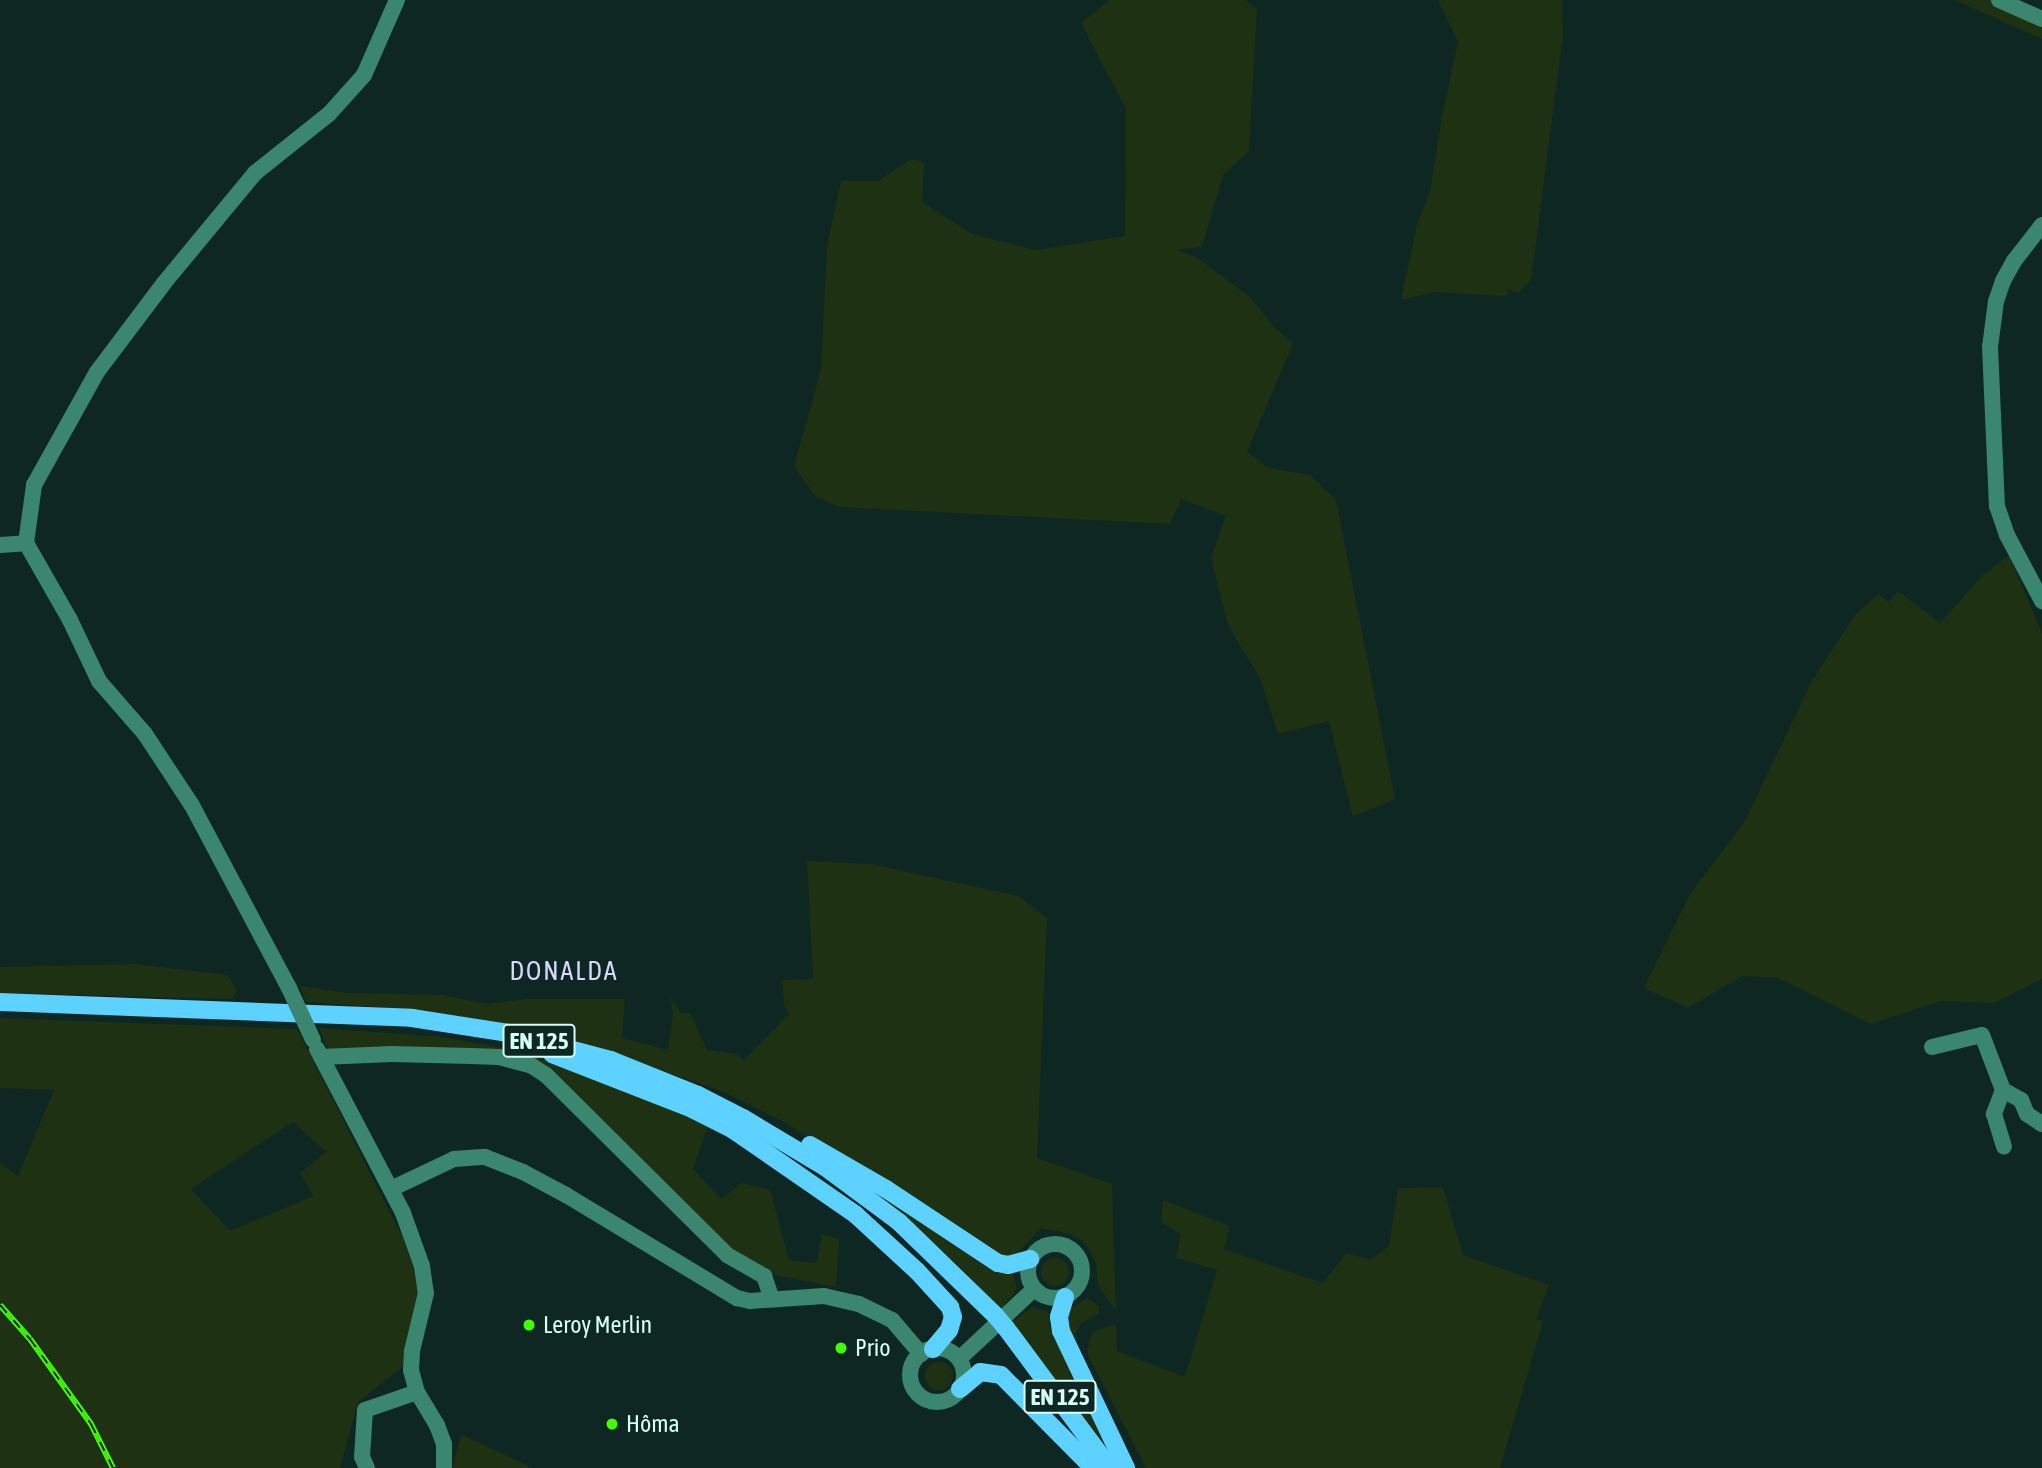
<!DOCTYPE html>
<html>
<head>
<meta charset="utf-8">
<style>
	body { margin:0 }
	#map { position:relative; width:2042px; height:1468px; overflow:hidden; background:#0f2723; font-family:"Asap Condensed",sans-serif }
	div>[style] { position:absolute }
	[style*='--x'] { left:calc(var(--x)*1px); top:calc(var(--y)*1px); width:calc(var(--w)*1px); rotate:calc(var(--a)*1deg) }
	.green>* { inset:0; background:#1e3112 }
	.round { border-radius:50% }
	.minor>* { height:16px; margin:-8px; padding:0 8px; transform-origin:8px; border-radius:8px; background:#3a866f }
	.minor>.ring { margin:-8px; padding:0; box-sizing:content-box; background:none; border:16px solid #3a866f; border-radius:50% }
	.major>* { height:18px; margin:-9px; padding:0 9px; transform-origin:9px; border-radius:9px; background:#5dd1ff }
	.rail>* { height:6px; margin-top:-3px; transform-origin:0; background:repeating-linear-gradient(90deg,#0f2723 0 10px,#3fff02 0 20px); box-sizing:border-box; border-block:2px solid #3fff02 }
	.minor-bridge>* { height:16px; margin:-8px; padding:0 8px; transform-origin:8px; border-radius:8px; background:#3a866f }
	.major-bridge>* { height:18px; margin:-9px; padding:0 9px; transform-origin:9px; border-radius:9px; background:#5dd1ff }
	.dots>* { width:19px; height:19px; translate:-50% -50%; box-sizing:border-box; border:4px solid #0f2723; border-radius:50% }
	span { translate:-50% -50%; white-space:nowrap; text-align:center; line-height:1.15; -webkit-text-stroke:6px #0f2723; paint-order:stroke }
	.shield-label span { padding:2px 5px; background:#0f2723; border:2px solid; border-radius:5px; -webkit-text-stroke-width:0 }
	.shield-label { font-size:23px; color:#d6fff6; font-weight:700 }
	.poi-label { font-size:24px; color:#d6fff6 }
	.left { translate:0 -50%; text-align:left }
	.neighbourhood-label { font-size:26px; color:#d8d8ff; letter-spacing:2px }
</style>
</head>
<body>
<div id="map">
	<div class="green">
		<div style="clip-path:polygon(1110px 0,1246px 0,1257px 10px,1249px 151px,1223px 175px,1202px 247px,1176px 250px,1196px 257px,1250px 297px,1273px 326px,1293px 344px,1247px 452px,1269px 468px,1310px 475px,1336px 500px,1395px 799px,1353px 817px,1329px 721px,1278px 734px,1260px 678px,1228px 625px,1211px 558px,1226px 516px,1181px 499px,1170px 524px,840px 507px,816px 497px,794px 466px,821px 370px,827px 246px,841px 181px,878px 181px,911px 159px,924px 163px,922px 202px,972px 234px,1036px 250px,1125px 236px,1126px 109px,1081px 23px)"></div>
		<div style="clip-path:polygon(1438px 0,1562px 0,1563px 35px,1531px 280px,1518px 293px,1509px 289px,1507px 296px,1435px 292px,1401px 300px,1417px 225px,1430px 192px,1442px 116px,1458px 42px)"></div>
		<div style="clip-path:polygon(1955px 0,1990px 0,2042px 23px,2042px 39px)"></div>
		<div style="clip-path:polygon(2009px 555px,2042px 633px,2042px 979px,1994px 1003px,1940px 1001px,1870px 1024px,1778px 978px,1742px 976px,1688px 1008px,1644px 988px,1690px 894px,1744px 823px,1812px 681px,1855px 615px,1878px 594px,1889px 602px,1898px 591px,1940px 623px,1983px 575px)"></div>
		<div style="clip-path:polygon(807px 861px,871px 864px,1018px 896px,1047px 918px,1037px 1158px,1112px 1184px,1116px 1311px,1098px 1285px,1096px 1263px,1088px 1247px,1080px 1239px,1063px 1232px,1041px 1228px,1017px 1254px,1003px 1256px,871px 1173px,782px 1121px,724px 1092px,576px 1041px,496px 1022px,417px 1010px,306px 1002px,300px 986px,347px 993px,442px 995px,488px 1004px,526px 999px,625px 999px,622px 1038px,668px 1050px,673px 1013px,670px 997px,681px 1013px,690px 1013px,707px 1050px,736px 1054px,744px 1060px,790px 1013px,784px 1005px,782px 980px,813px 979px)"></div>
		<div style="clip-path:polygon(134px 964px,228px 975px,237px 991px,232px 999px,0 993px,0 967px)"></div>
		<div style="clip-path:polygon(evenodd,0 1018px,297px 1029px,403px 1238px,417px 1278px,419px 1299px,402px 1367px,358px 1402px,340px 1468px,0 1468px,0 1163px,18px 1176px,54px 1090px,0 1088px,0 1018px,293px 1122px,326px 1152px,301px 1173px,313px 1196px,230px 1231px,191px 1189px,293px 1122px)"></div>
		<div style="clip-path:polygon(319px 1028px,443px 1037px,536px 1054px,607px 1077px,709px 1123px,693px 1169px,721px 1199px,742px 1183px,770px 1190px,789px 1260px,817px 1263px,822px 1234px,839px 1239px,836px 1287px,776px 1275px,745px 1264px,535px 1062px,328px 1050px)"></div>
		<div style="clip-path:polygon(854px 1179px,1003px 1272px,1013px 1273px,1017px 1289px,1000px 1310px,957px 1264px)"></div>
		<div style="clip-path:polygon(1443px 1187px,1463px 1255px,1549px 1285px,1536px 1319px,1543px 1321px,1500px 1468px,1146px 1468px,1087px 1353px,1092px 1332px,1116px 1324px,1117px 1351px,1185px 1377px,1217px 1270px,1176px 1258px,1181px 1234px,1161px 1222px,1163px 1200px,1230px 1226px,1224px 1249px,1323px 1283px,1346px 1253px,1371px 1260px,1389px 1246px,1398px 1188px)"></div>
		<div class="round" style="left:1041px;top:1258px;width:28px;height:28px"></div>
		<div style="clip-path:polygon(1087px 1298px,1099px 1306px,1099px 1314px,1081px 1323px,1073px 1338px,1065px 1329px,1067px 1311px)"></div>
		<div style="clip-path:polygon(1032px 1307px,1048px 1311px,1050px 1328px,1119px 1467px,1074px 1402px,1011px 1323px)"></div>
		<div class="round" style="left:925px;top:1362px;width:28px;height:28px"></div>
		<div style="clip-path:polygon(461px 1434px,533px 1468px,453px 1468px)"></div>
	</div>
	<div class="minor">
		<div style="--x:1999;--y:0;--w:47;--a:23.8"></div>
		<div style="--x:2042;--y:225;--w:46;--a:127.9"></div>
		<div style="--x:2014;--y:261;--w:23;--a:119"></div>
		<div style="--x:2003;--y:281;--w:21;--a:109"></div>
		<div style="--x:1996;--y:301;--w:46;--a:97.4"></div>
		<div style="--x:1990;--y:347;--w:159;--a:87.5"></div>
		<div style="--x:1997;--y:506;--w:31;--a:71"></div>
		<div style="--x:2007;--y:535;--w:75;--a:62.1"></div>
		<div style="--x:0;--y:545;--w:26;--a:-4"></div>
		<div style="--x:289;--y:988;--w:208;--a:-118"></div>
		<div style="--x:191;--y:804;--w:84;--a:-123.3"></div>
		<div style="--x:145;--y:734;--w:70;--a:-131"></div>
		<div style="--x:99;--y:681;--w:68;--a:-115.4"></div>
		<div style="--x:70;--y:620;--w:89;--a:-119.7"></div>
		<div style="--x:26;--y:543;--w:59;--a:-82.1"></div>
		<div style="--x:34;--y:485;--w:129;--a:-60.9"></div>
		<div style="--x:97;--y:372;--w:111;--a:-53"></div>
		<div style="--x:164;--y:283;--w:143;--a:-50.4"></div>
		<div style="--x:255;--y:173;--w:95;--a:-38.6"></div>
		<div style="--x:329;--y:114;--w:52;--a:-48.1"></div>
		<div style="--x:364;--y:75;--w:82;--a:-66.3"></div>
		<div style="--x:1932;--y:1047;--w:51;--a:-13.5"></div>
		<div style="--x:1982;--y:1035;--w:59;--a:69.1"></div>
		<div style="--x:2003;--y:1090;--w:21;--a:29"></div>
		<div style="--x:2021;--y:1100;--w:15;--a:67"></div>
		<div style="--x:2027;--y:1114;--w:18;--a:34"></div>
		<div style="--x:317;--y:1049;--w:185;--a:62.3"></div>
		<div style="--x:403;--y:1213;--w:56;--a:70.3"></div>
		<div style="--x:422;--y:1266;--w:27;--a:82"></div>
		<div style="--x:426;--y:1293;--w:60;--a:103.6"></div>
		<div style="--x:412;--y:1351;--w:19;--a:93"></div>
		<div style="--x:411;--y:1370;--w:23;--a:75"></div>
		<div style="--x:417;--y:1392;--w:39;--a:59"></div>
		<div style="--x:437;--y:1425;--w:20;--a:70"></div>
		<div style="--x:444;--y:1444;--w:24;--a:90"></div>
		<div style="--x:321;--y:1057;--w:71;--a:-2.4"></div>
		<div style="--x:392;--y:1054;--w:79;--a:1.5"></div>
		<div style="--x:471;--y:1056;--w:28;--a:2"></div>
		<div style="--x:499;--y:1057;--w:34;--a:15"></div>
		<div style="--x:532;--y:1066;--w:17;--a:33"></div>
		<div style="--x:546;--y:1075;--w:255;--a:44.8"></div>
		<div style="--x:727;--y:1255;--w:43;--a:29.6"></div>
		<div style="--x:764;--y:1276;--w:24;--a:71"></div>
		<div style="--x:2003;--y:1090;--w:26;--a:111"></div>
		<div style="--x:1994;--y:1114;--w:34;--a:73"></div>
		<div style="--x:391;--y:1189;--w:70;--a:-25.5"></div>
		<div style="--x:454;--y:1159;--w:31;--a:-4"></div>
		<div style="--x:485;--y:1157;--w:41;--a:21.5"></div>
		<div style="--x:523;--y:1172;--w:49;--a:28.1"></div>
		<div style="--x:566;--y:1195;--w:200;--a:31.1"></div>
		<div style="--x:737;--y:1298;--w:13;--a:13"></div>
		<div style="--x:750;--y:1301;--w:74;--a:-3.9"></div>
		<div style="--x:824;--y:1296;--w:36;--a:13"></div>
		<div style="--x:859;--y:1304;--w:37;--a:26"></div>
		<div style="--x:892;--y:1320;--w:45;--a:49.5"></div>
		<div class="ring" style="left:1028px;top:1244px;width:38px;height:38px"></div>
		<div class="ring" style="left:910px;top:1348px;width:38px;height:38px"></div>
		<div style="--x:959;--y:1359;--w:103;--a:-43"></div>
		<div style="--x:367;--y:1468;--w:12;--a:-114"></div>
		<div style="--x:362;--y:1457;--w:47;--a:-86.3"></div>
		<div style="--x:365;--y:1410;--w:55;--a:-19.1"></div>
	</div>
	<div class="major">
		<div style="--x:0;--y:1002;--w:412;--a:2.2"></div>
		<div style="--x:412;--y:1018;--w:98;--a:8.8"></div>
		<div style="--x:509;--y:1033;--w:106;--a:14.8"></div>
		<div style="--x:611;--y:1060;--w:94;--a:21.9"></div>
		<div style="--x:698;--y:1095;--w:51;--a:27.1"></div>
		<div style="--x:743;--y:1118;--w:96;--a:30.9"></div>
		<div style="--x:825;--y:1167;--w:92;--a:36.6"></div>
		<div style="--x:899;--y:1222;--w:134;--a:44.1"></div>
		<div style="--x:552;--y:1054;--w:150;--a:21.4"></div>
		<div style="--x:692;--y:1109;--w:45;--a:26.6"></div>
		<div style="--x:732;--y:1129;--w:151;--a:34.7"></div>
		<div style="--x:856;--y:1215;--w:83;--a:42.6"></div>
		<div style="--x:917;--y:1271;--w:49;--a:47.5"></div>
		<div style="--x:950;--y:1307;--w:10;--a:73"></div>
		<div style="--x:953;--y:1317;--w:14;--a:107"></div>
		<div style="--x:949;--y:1330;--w:25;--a:130"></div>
		<div style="--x:810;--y:1145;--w:88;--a:30.1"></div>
		<div style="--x:886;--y:1189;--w:134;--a:33.5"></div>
		<div style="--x:998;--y:1263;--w:10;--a:11"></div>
		<div style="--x:1008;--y:1265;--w:23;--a:-15"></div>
		<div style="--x:1065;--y:1297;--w:21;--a:107"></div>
		<div style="--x:1059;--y:1317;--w:14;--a:82"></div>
		<div style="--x:1061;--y:1331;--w:152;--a:64.6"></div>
		<div style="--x:1006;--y:1328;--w:174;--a:53.4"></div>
		<div style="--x:960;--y:1389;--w:26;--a:-40"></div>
		<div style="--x:980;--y:1372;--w:21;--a:8"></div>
		<div style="--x:1001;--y:1375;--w:131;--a:45.3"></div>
	</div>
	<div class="rail">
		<div style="--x:0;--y:1305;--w:45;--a:48.6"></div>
		<div style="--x:30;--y:1339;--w:105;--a:54.3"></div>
		<div style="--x:91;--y:1424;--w:49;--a:63.4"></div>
	</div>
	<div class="minor-bridge">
		<div style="--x:289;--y:988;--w:57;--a:65.2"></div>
	</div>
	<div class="major-bridge">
		<div style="--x:995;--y:1315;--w:17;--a:50"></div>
	</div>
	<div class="dots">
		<div style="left:529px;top:1325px;background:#3fff02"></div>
		<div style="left:841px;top:1348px;background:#3fff02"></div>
		<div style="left:612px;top:1424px;background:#3fff02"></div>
	</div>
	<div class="shield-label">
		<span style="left:539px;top:1041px">EN 125</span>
		<span style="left:1060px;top:1397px">EN 125</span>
	</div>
	<div class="poi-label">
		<span class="left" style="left:543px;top:1325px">Leroy Merlin</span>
		<span class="left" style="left:855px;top:1348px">Prio</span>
		<span class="left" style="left:626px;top:1424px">Hôma</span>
	</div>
	<div class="neighbourhood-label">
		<span style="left:564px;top:972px">DONALDA</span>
	</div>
</div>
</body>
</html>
